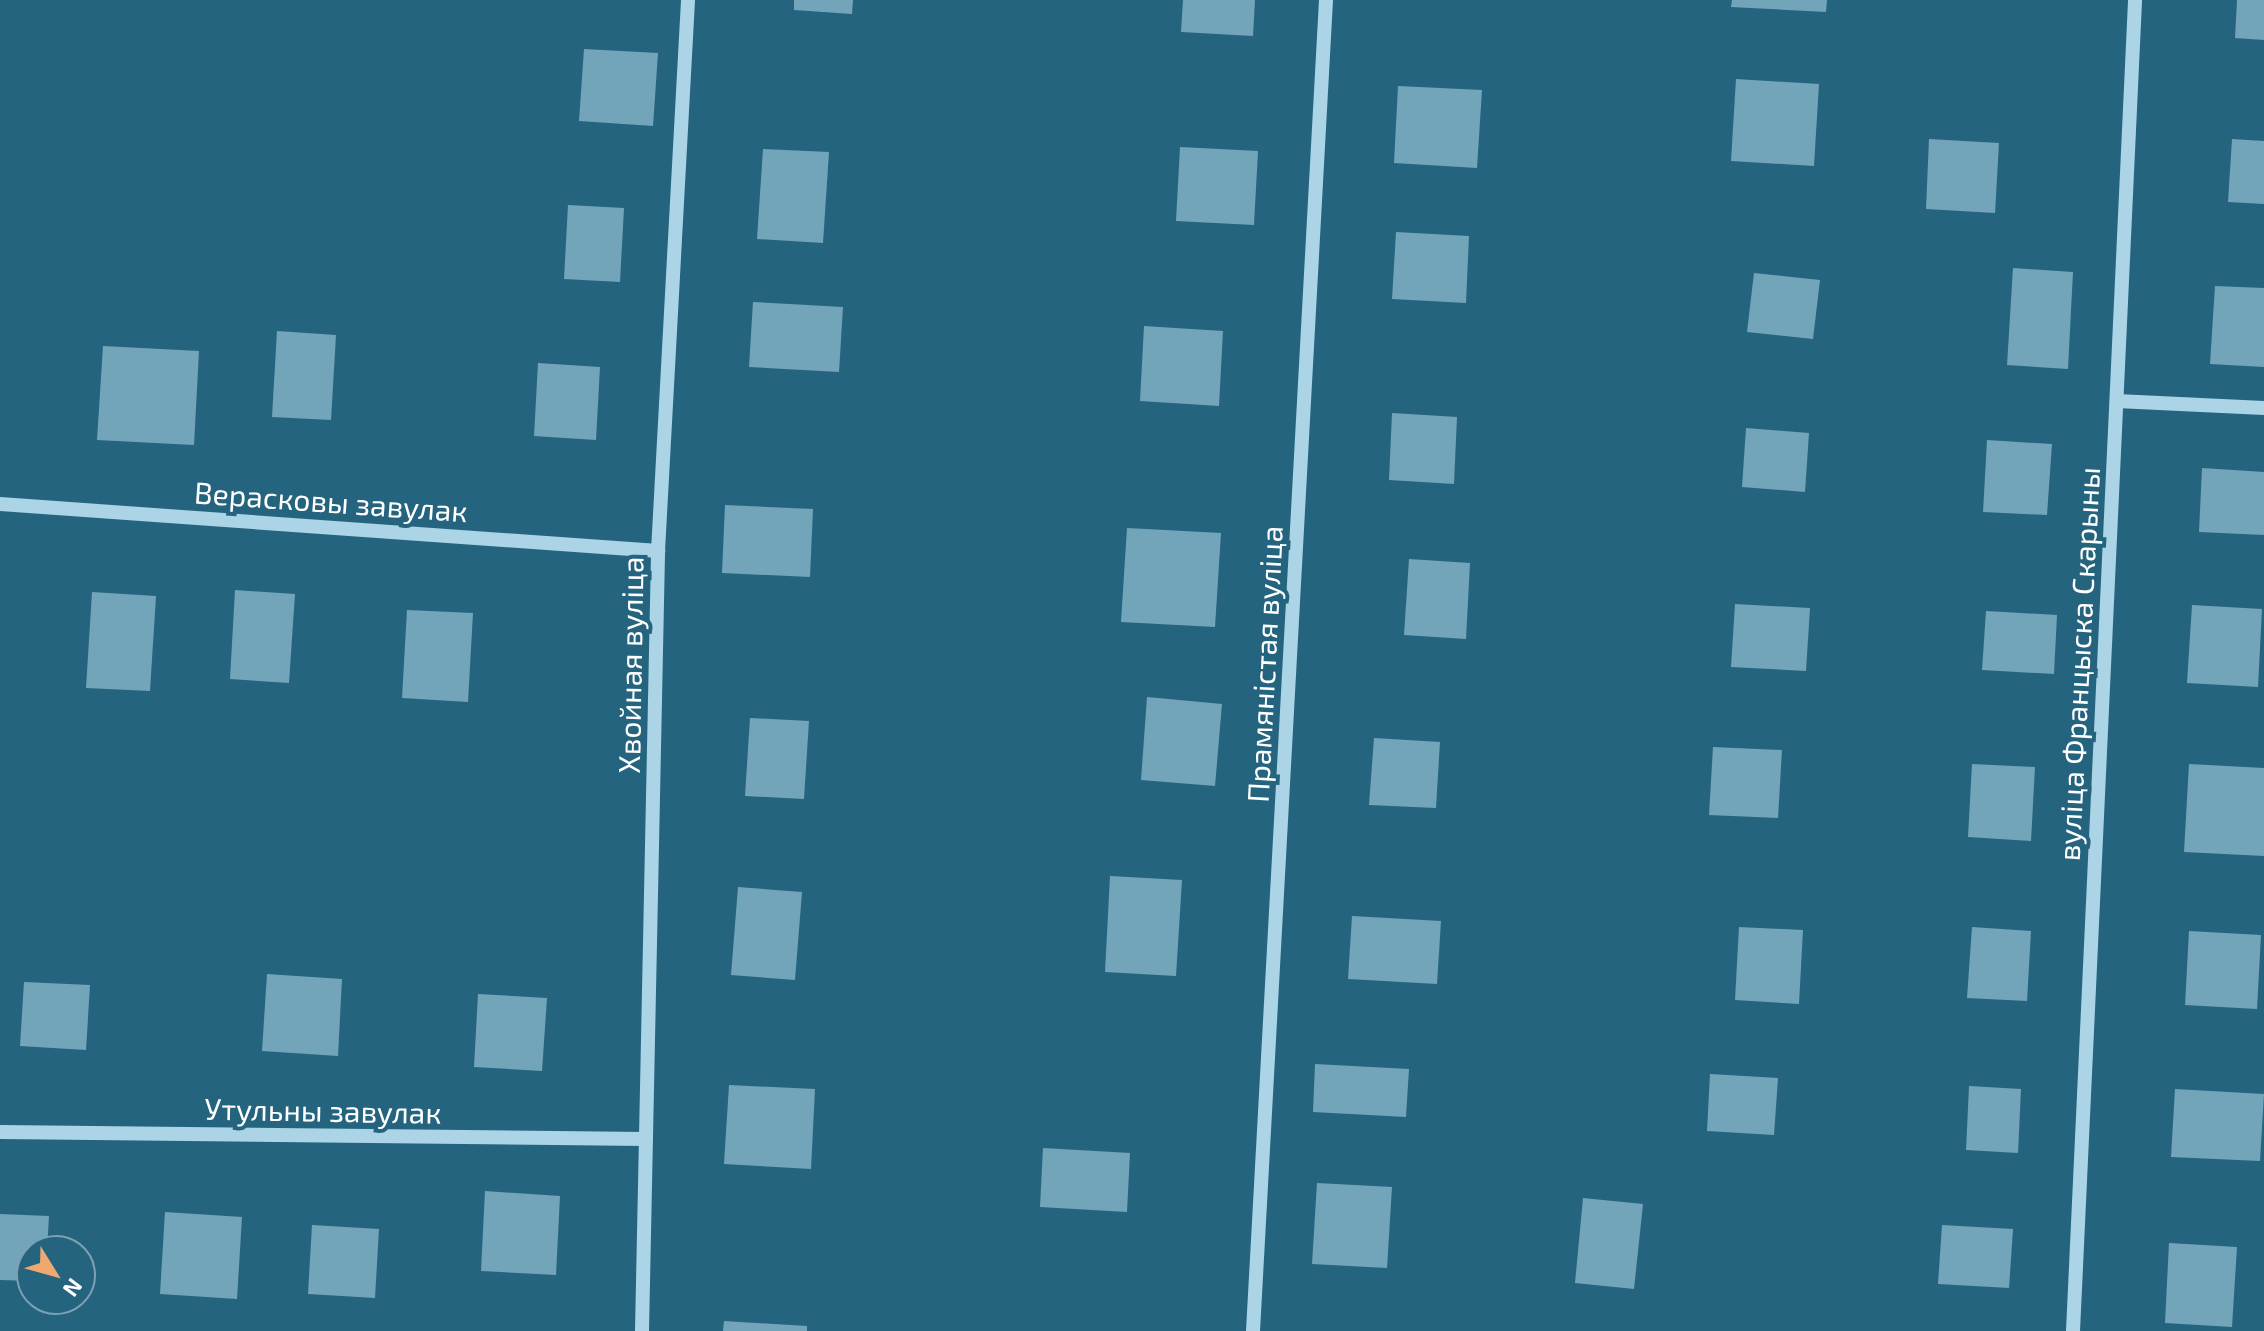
<!DOCTYPE html>
<html>
<head>
<meta charset="utf-8">
<style>
	body { margin:0 }
	#map { position:relative; width:2264px; height:1331px; overflow:hidden; background:#25647f; font-family:"Exo 2",sans-serif }
	div>[style] { position:absolute }
	[style*='--x'] { left:calc(var(--x)*1px); top:calc(var(--y)*1px); width:calc(var(--w)*1px); rotate:calc(var(--a)*1deg) }
	.building>* { inset:0; background:#72a5b9 }
	.minor>* { height:14px; margin:-7px; padding:0 7px; transform-origin:7px; border-radius:7px; background:#abd5e6 }
	span { translate:-50% -50%; white-space:nowrap; text-align:center; line-height:1.15; -webkit-text-stroke:8px #25647f; paint-order:stroke }
	.street-label { font-size:30px; color:#fff }
	.north { position:absolute; left:16px; top:1235px; width:80px; height:80px; box-sizing:border-box; background:#25647f; border:2px solid #7ca2b2; border-radius:50%; rotate:127deg; font-size:22px; font-weight:700; line-height:32px; text-align:center; color:#fff }
	.north::after { content:''; display:block; margin:auto; width:28px; height:36px; background:#efa870; clip-path:polygon(50% 0,100% 100%,50% 72%,0 100%) }
</style>
</head>
<body>
<div id="map">
	<div class="building">
		<div style="clip-path:polygon(794px 0,853px 0,852px 14px,794px 10px)"></div>
		<div style="clip-path:polygon(1183px 0,1255px 0,1253px 36px,1181px 32px)"></div>
		<div style="clip-path:polygon(1732px 0,1827px 0,1826px 12px,1731px 7px)"></div>
		<div style="clip-path:polygon(2237px 0,2264px 0,2264px 40px,2235px 38px)"></div>
		<div style="clip-path:polygon(584px 49px,658px 53px,653px 126px,579px 121px)"></div>
		<div style="clip-path:polygon(1736px 79px,1819px 84px,1814px 166px,1731px 161px)"></div>
		<div style="clip-path:polygon(1398px 86px,1482px 90px,1477px 168px,1394px 163px)"></div>
		<div style="clip-path:polygon(1929px 139px,1999px 143px,1995px 213px,1926px 209px)"></div>
		<div style="clip-path:polygon(2232px 139px,2264px 141px,2264px 204px,2228px 202px)"></div>
		<div style="clip-path:polygon(1180px 147px,1258px 151px,1254px 225px,1176px 221px)"></div>
		<div style="clip-path:polygon(763px 149px,829px 152px,823px 243px,757px 239px)"></div>
		<div style="clip-path:polygon(568px 205px,624px 208px,620px 282px,564px 279px)"></div>
		<div style="clip-path:polygon(1396px 232px,1469px 236px,1466px 303px,1392px 299px)"></div>
		<div style="clip-path:polygon(2013px 268px,2073px 272px,2068px 369px,2007px 365px)"></div>
		<div style="clip-path:polygon(1754px 273px,1820px 280px,1813px 339px,1747px 332px)"></div>
		<div style="clip-path:polygon(2215px 286px,2264px 288px,2264px 367px,2210px 364px)"></div>
		<div style="clip-path:polygon(753px 302px,843px 307px,839px 372px,749px 367px)"></div>
		<div style="clip-path:polygon(1144px 326px,1223px 331px,1219px 406px,1140px 401px)"></div>
		<div style="clip-path:polygon(277px 331px,336px 335px,331px 420px,272px 417px)"></div>
		<div style="clip-path:polygon(103px 346px,199px 351px,194px 445px,97px 440px)"></div>
		<div style="clip-path:polygon(538px 363px,600px 367px,596px 440px,534px 436px)"></div>
		<div style="clip-path:polygon(1392px 413px,1457px 417px,1454px 484px,1389px 480px)"></div>
		<div style="clip-path:polygon(1746px 428px,1809px 433px,1805px 492px,1742px 487px)"></div>
		<div style="clip-path:polygon(1987px 440px,2052px 444px,2047px 515px,1983px 512px)"></div>
		<div style="clip-path:polygon(2202px 468px,2264px 472px,2264px 535px,2199px 532px)"></div>
		<div style="clip-path:polygon(725px 505px,813px 509px,810px 577px,722px 573px)"></div>
		<div style="clip-path:polygon(1127px 528px,1221px 533px,1215px 627px,1121px 622px)"></div>
		<div style="clip-path:polygon(1409px 559px,1470px 563px,1466px 639px,1404px 635px)"></div>
		<div style="clip-path:polygon(235px 590px,295px 594px,289px 683px,230px 679px)"></div>
		<div style="clip-path:polygon(92px 592px,156px 596px,150px 691px,86px 688px)"></div>
		<div style="clip-path:polygon(1735px 604px,1810px 608px,1806px 671px,1731px 667px)"></div>
		<div style="clip-path:polygon(2192px 605px,2262px 609px,2258px 687px,2187px 683px)"></div>
		<div style="clip-path:polygon(407px 610px,473px 613px,468px 702px,402px 698px)"></div>
		<div style="clip-path:polygon(1986px 611px,2057px 615px,2054px 674px,1982px 670px)"></div>
		<div style="clip-path:polygon(1147px 697px,1222px 704px,1215px 786px,1141px 780px)"></div>
		<div style="clip-path:polygon(750px 718px,809px 721px,804px 799px,745px 796px)"></div>
		<div style="clip-path:polygon(1374px 738px,1440px 742px,1436px 808px,1369px 805px)"></div>
		<div style="clip-path:polygon(1713px 747px,1782px 750px,1778px 818px,1709px 815px)"></div>
		<div style="clip-path:polygon(1972px 764px,2035px 767px,2031px 841px,1968px 837px)"></div>
		<div style="clip-path:polygon(2189px 764px,2264px 768px,2264px 856px,2184px 852px)"></div>
		<div style="clip-path:polygon(1110px 876px,1182px 880px,1176px 976px,1105px 972px)"></div>
		<div style="clip-path:polygon(738px 887px,802px 892px,795px 980px,731px 975px)"></div>
		<div style="clip-path:polygon(1352px 916px,1441px 921px,1437px 984px,1348px 979px)"></div>
		<div style="clip-path:polygon(1739px 927px,1803px 930px,1799px 1004px,1735px 1000px)"></div>
		<div style="clip-path:polygon(1972px 927px,2031px 931px,2027px 1001px,1967px 998px)"></div>
		<div style="clip-path:polygon(2189px 931px,2261px 935px,2257px 1009px,2185px 1005px)"></div>
		<div style="clip-path:polygon(267px 974px,342px 979px,338px 1056px,262px 1051px)"></div>
		<div style="clip-path:polygon(24px 982px,90px 985px,86px 1050px,20px 1046px)"></div>
		<div style="clip-path:polygon(478px 994px,547px 998px,542px 1071px,474px 1067px)"></div>
		<div style="clip-path:polygon(1315px 1064px,1409px 1069px,1406px 1117px,1313px 1112px)"></div>
		<div style="clip-path:polygon(1710px 1074px,1778px 1078px,1774px 1135px,1707px 1131px)"></div>
		<div style="clip-path:polygon(729px 1085px,815px 1089px,811px 1169px,724px 1164px)"></div>
		<div style="clip-path:polygon(1969px 1086px,2021px 1089px,2018px 1153px,1966px 1150px)"></div>
		<div style="clip-path:polygon(2175px 1089px,2264px 1094px,2260px 1161px,2171px 1157px)"></div>
		<div style="clip-path:polygon(1043px 1148px,1130px 1153px,1127px 1212px,1040px 1207px)"></div>
		<div style="clip-path:polygon(1317px 1183px,1392px 1187px,1387px 1268px,1312px 1264px)"></div>
		<div style="clip-path:polygon(485px 1191px,560px 1196px,556px 1275px,481px 1271px)"></div>
		<div style="clip-path:polygon(1583px 1198px,1643px 1204px,1634px 1289px,1575px 1283px)"></div>
		<div style="clip-path:polygon(165px 1212px,242px 1217px,237px 1299px,160px 1294px)"></div>
		<div style="clip-path:polygon(0 1214px,49px 1216px,47px 1251px,32px 1251px,32px 1281px,0 1280px)"></div>
		<div style="clip-path:polygon(312px 1225px,379px 1229px,375px 1298px,308px 1294px)"></div>
		<div style="clip-path:polygon(1942px 1225px,2013px 1229px,2009px 1288px,1938px 1284px)"></div>
		<div style="clip-path:polygon(2169px 1243px,2237px 1247px,2232px 1327px,2165px 1323px)"></div>
		<div style="clip-path:polygon(724px 1321px,807px 1326px,807px 1331px,723px 1331px)"></div>
	</div>
	<div class="minor">
		<div style="--x:2117;--y:401;--w:147;--a:2.7"></div>
		<div style="--x:0;--y:504;--w:660;--a:4.09"></div>
		<div style="--x:0;--y:1132;--w:646;--a:0.62"></div>
		<div style="--x:642;--y:1331;--w:780;--a:-88.82"></div>
		<div style="--x:658;--y:551;--w:552;--a:-86.88"></div>
		<div style="--x:1253;--y:1331;--w:1333;--a:-86.86"></div>
		<div style="--x:2073;--y:1331;--w:1332;--a:-87.33"></div>
	</div>
	<div class="street-label">
		<span style="left:331px;top:501px;rotate:4deg">Верасковы завулак</span>
		<span style="left:1264px;top:664px;rotate:-87deg">Прамяністая вуліца</span>
		<span style="left:2078px;top:664px;rotate:-87deg">вуліца Францыска Скарыны</span>
		<span style="left:630px;top:665px;rotate:-89deg">Хвойная вуліца</span>
		<span style="left:323px;top:1110px;rotate:1deg">Утульны завулак</span>
	</div>
	<div class="north">N</div>
</div>
</body>
</html>
